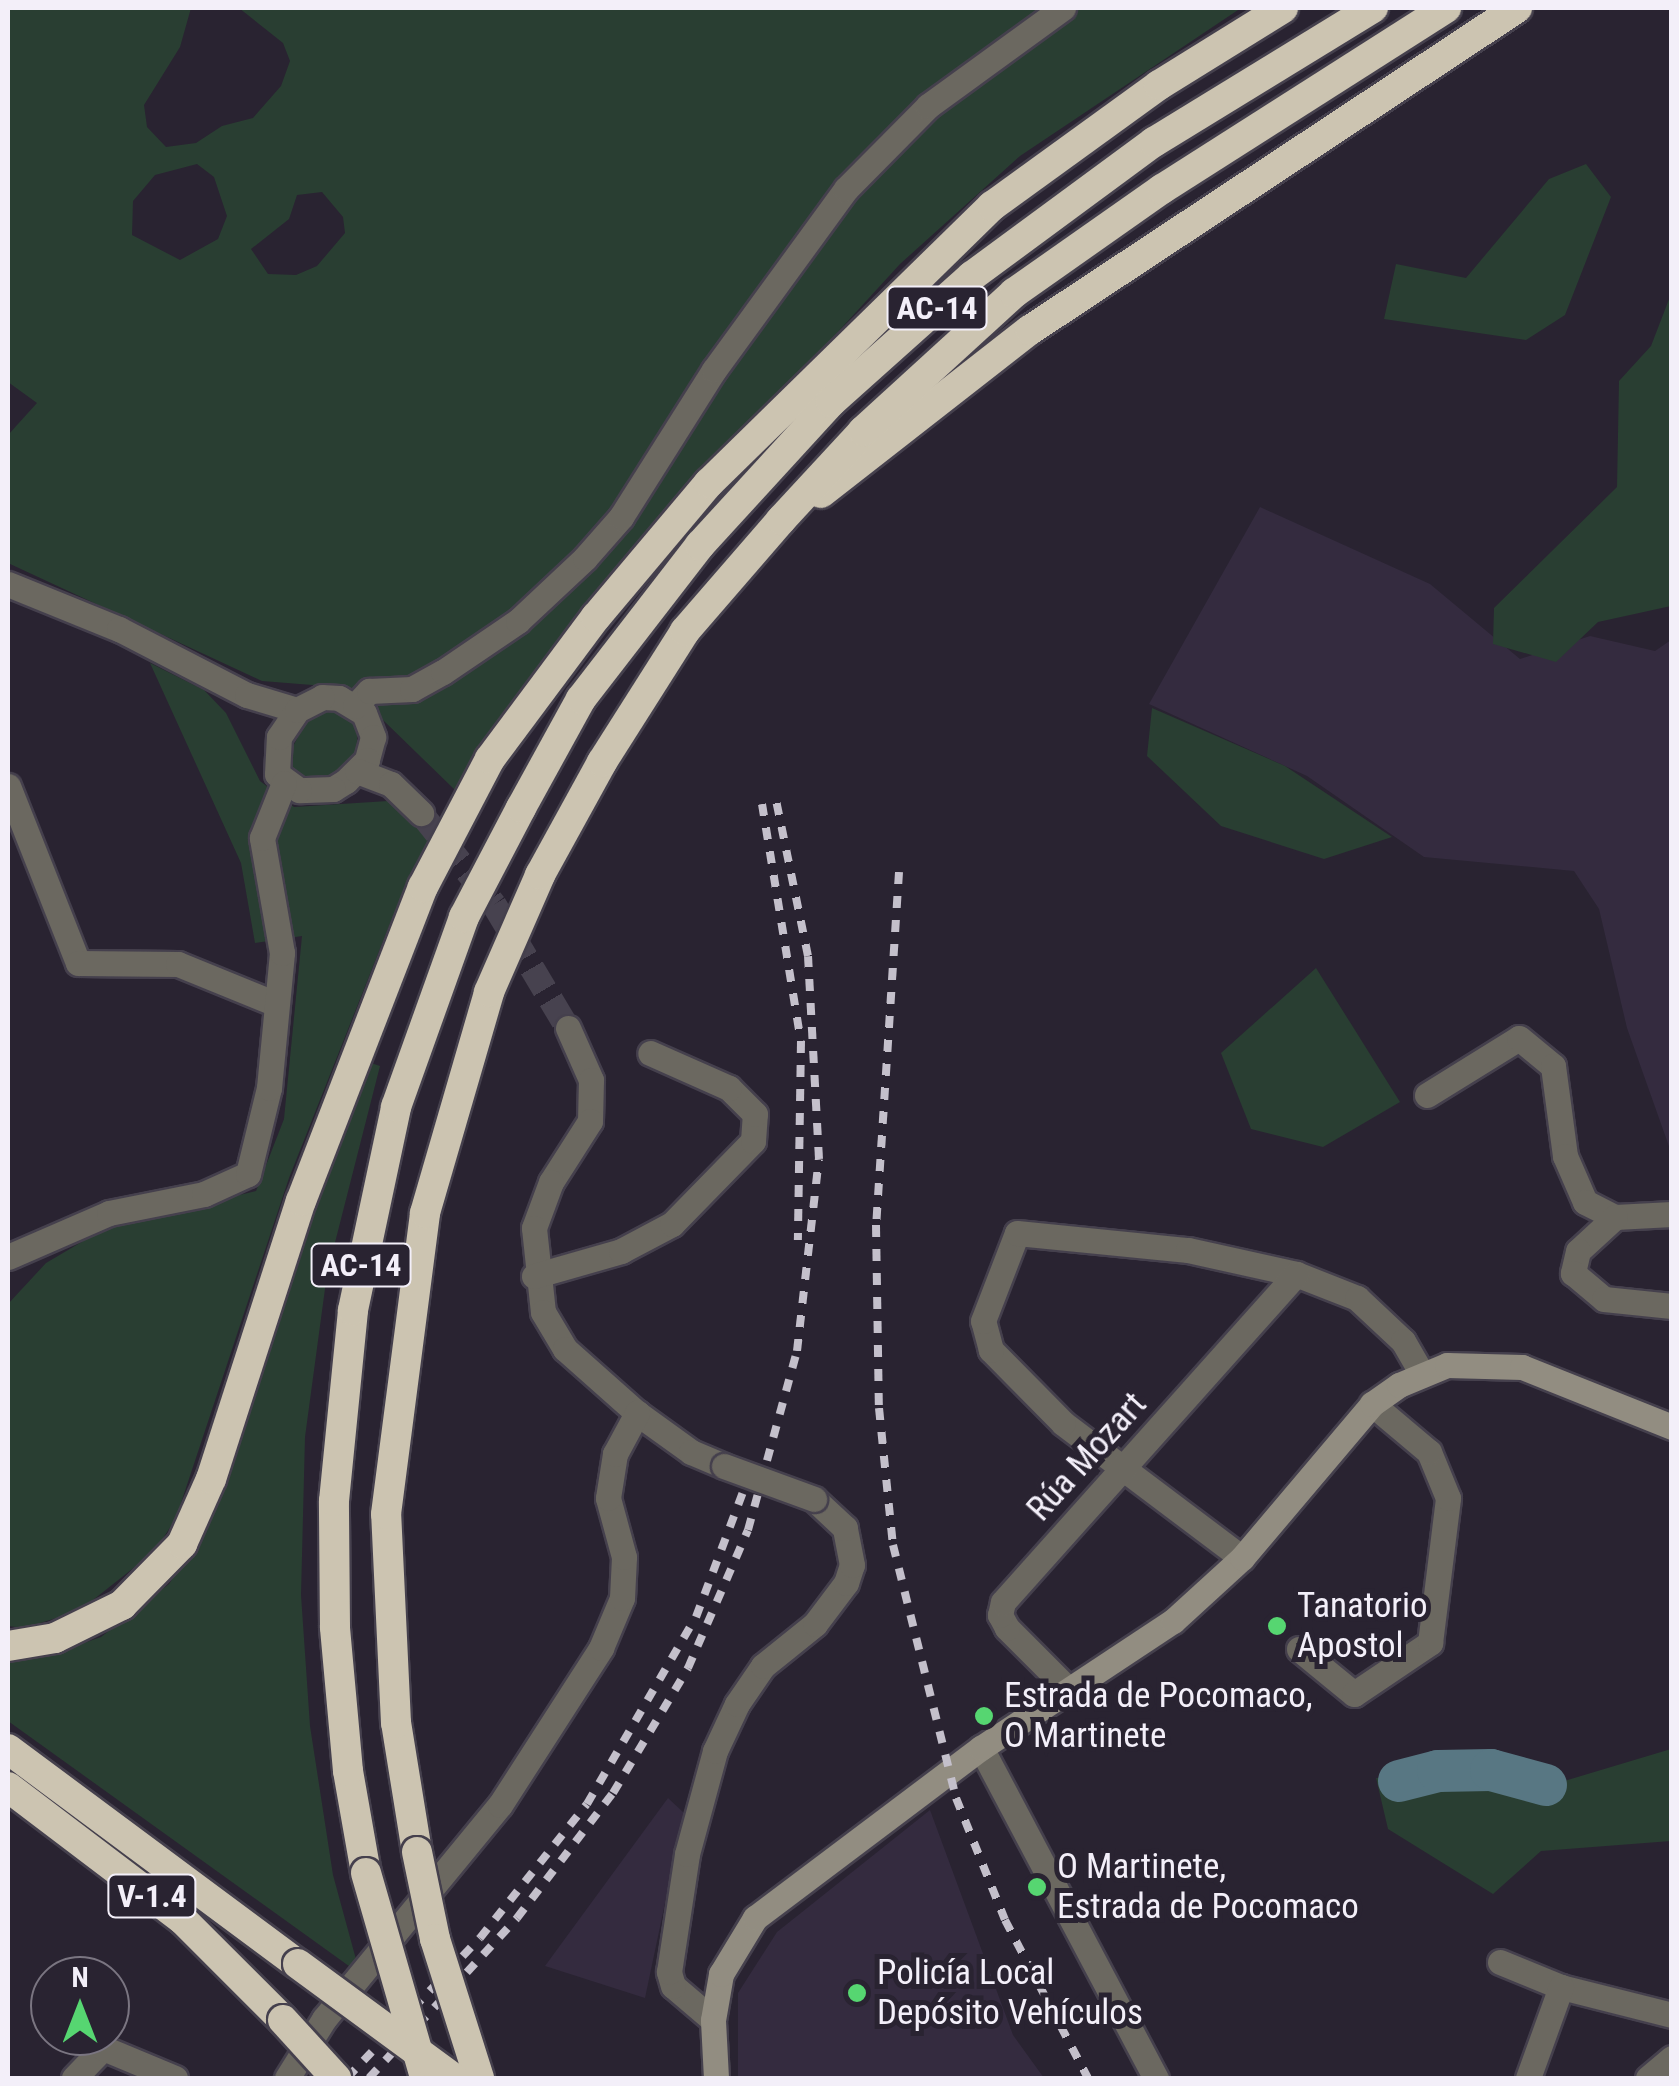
<!DOCTYPE html>
<html>
<head>
<meta charset="utf-8">
<style>
	body { margin:0 }
	#map { position:relative; width:1679px; height:2086px; overflow:hidden; background:#292331; font-family:"Roboto Condensed",sans-serif }
	div>[style] { position:absolute }
	[style*='--x'] { left:calc(var(--x)*1px); top:calc(var(--y)*1px); width:calc(var(--w)*1px); rotate:calc(var(--a)*1deg) }
	.built>* { inset:0; background:#342b3f }
	.green>* { inset:0; background:#293e32 }
	.river>* { height:42px; margin:-21px; padding:0 21px; transform-origin:21px; border-radius:21px; background:#587783 }
	.street-tunnel>* { height:25px; margin-top:-12.5px; transform-origin:0; background:repeating-linear-gradient(90deg,#47424f 0 25px,transparent 0 37px) }
	.roads { filter:drop-shadow(2px 0 #45404d) drop-shadow(-2px 0 #45404d) drop-shadow(0 2px #45404d) drop-shadow(0 -2px #45404d) }
	.street>* { height:25px; margin:-12.5px; padding:0 12.5px; transform-origin:12.5px; border-radius:12.5px; background:#6b6860 }
	.secondary>* { height:25px; margin:-12.5px; padding:0 12.5px; transform-origin:12.5px; border-radius:12.5px; background:#928d81 }
	.highway>* { height:30px; margin:-15px; padding:0 15px; transform-origin:15px; border-radius:15px; background:#ccc4b1 }
	.rail>* { height:8px; margin-top:-4px; transform-origin:0; background:repeating-linear-gradient(90deg,#c4c0cb 0 12px,transparent 0 24px) }
	.bridges { filter:drop-shadow(2px 0 #45404d) drop-shadow(-2px 0 #45404d) drop-shadow(0 2px #45404d) drop-shadow(0 -2px #45404d) }
	.street-bridge>* { height:25px; margin:-12.5px; padding:0 12.5px; transform-origin:12.5px; border-radius:12.5px; background:#6b6860 }
	.highway-bridge>* { height:30px; margin:-15px; padding:0 15px; transform-origin:15px; border-radius:15px; background:#ccc4b1 }
	.dots>* { width:28px; height:28px; translate:-50% -50%; box-sizing:border-box; border:5px solid #292331; border-radius:50% }
	span { translate:-50% -50%; white-space:nowrap; text-align:center; line-height:1.15; -webkit-text-stroke:10px #292331; paint-order:stroke }
	.shield-label span { padding:2px 8px; background:#292331; border:2px solid; border-radius:8px; -webkit-text-stroke-width:0 }
	.shield-label { font-size:32px; color:#f3eff9; font-weight:700 }
	.street-label { font-size:35px; color:#f3eff9 }
	.poi-label { font-size:35px; color:#f3eff9 }
	.left { translate:0 -50%; text-align:left }
	.frame { position:absolute; inset:0; border:10px solid #f3eff9; pointer-events:none }
	.north { position:absolute; left:30px; top:1956px; width:100px; height:100px; box-sizing:border-box; background:#292331; border:2px solid #7a7581; border-radius:50%; rotate:0deg; font-size:28px; font-weight:700; line-height:40px; text-align:center; color:#f3eff9 }
	.north::after { content:''; display:block; margin:auto; width:35px; height:45px; background:#56d671; clip-path:polygon(50% 0,100% 100%,50% 72%,0 100%) }
</style>
</head>
<body>
<div id="map">
	<div class="built">
		<div style="clip-path:polygon(1260px 507px,1430px 584px,1520px 659px,1590px 636px,1655px 651px,1671px 640px,1671px 1152px,1627px 1028px,1599px 909px,1574px 871px,1424px 857px,1307px 776px,1149px 704px)"></div>
		<div style="clip-path:polygon(668px 1798px,684px 1813px,645px 1998px,545px 1966px)"></div>
		<div style="clip-path:polygon(930px 1810px,1013px 2035px,1044px 2078px,738px 2078px,738px 1993px,777px 1932px)"></div>
	</div>
	<div class="green">
		<div style="clip-path:polygon(evenodd,8px 8px,191px 8px,180px 47px,144px 105px,147px 127px,166px 147px,196px 143px,222px 126px,253px 118px,281px 86px,290px 61px,283px 43px,239px 8px,1241px 8px,1020px 156px,900px 264px,644px 544px,456px 791px,350px 688px,262px 681px,8px 563px,8px 435px,37px 403px,8px 382px,8px 8px,197px 164px,214px 177px,227px 216px,218px 239px,180px 260px,132px 235px,133px 201px,155px 175px,197px 164px,8px 8px,322px 192px,343px 217px,345px 233px,317px 266px,296px 275px,268px 274px,251px 249px,289px 219px,297px 195px,322px 192px)"></div>
		<div style="clip-path:polygon(1586px 164px,1611px 197px,1565px 315px,1526px 340px,1384px 319px,1396px 264px,1466px 278px,1549px 179px)"></div>
		<div style="clip-path:polygon(1671px 294px,1671px 606px,1598px 622px,1556px 662px,1493px 644px,1494px 608px,1617px 487px,1619px 381px,1651px 346px)"></div>
		<div style="clip-path:polygon(150px 663px,204px 690px,226px 713px,260px 781px,294px 807px,388px 801px,433px 838px,391px 921px,289px 1178px,176px 1518px,155px 1551px,79px 1611px,24px 1628px,8px 1626px,8px 1304px,46px 1263px,107px 1227px,256px 1191px,284px 1119px,302px 936px,255px 943px,241px 863px)"></div>
		<div style="clip-path:polygon(1152px 708px,1285px 766px,1392px 837px,1324px 859px,1221px 826px,1147px 756px)"></div>
		<div style="clip-path:polygon(329px 710px,358px 723px,356px 756px,333px 778px,302px 781px,289px 766px,290px 752px,306px 722px)"></div>
		<div style="clip-path:polygon(1316px 968px,1400px 1102px,1323px 1147px,1251px 1129px,1221px 1053px)"></div>
		<div style="clip-path:polygon(365px 1061px,380px 1066px,327px 1274px,305px 1437px,301px 1595px,310px 1726px,333px 1875px,360px 1974px,8px 1721px,8px 1659px,41px 1658px,101px 1637px,169px 1584px,196px 1543px)"></div>
		<div style="clip-path:polygon(1671px 1749px,1671px 1841px,1541px 1851px,1493px 1894px,1388px 1829px,1376px 1778px,1492px 1775px,1541px 1788px)"></div>
	</div>
	<div class="river">
		<div style="--x:1399;--y:1781;--w:40;--a:-14.4"></div>
		<div style="--x:1438;--y:1771;--w:53;--a:-1.1"></div>
		<div style="--x:1491;--y:1770;--w:57;--a:15.3"></div>
	</div>
	<div class="street-tunnel">
		<div style="--x:421;--y:813;--w:117;--a:51.3"></div>
		<div style="--x:494;--y:904;--w:144;--a:59.2"></div>
	</div>
	<div class="roads">
		<div class="street">
			<div style="--x:8;--y:584;--w:120;--a:22.1"></div>
			<div style="--x:119;--y:629;--w:144;--a:27.3"></div>
			<div style="--x:247;--y:695;--w:52;--a:16.7"></div>
			<div style="--x:322;--y:697;--w:17;--a:3"></div>
			<div style="--x:339;--y:698;--w:29;--a:31"></div>
			<div style="--x:364;--y:713;--w:26;--a:69"></div>
			<div style="--x:373;--y:737;--w:24;--a:105"></div>
			<div style="--x:367;--y:760;--w:30;--a:135"></div>
			<div style="--x:346;--y:781;--w:15;--a:148"></div>
			<div style="--x:333;--y:789;--w:34;--a:178"></div>
			<div style="--x:299;--y:790;--w:27;--a:-144"></div>
			<div style="--x:277;--y:774;--w:37;--a:-87"></div>
			<div style="--x:279;--y:737;--w:32;--a:-56"></div>
			<div style="--x:297;--y:710;--w:28;--a:-27"></div>
			<div style="--x:355;--y:706;--w:21;--a:-47"></div>
			<div style="--x:369;--y:691;--w:43;--a:-2.7"></div>
			<div style="--x:412;--y:689;--w:35;--a:-29"></div>
			<div style="--x:443;--y:672;--w:91;--a:-34.2"></div>
			<div style="--x:518;--y:621;--w:92;--a:-43.2"></div>
			<div style="--x:585;--y:558;--w:55;--a:-48.7"></div>
			<div style="--x:621;--y:517;--w:174;--a:-57.7"></div>
			<div style="--x:714;--y:370;--w:224;--a:-53.9"></div>
			<div style="--x:846;--y:189;--w:117;--a:-45.3"></div>
			<div style="--x:928;--y:106;--w:167;--a:-36"></div>
			<div style="--x:357;--y:771;--w:36;--a:21"></div>
			<div style="--x:391;--y:784;--w:42;--a:44"></div>
			<div style="--x:8;--y:786;--w:190;--a:68.4"></div>
			<div style="--x:78;--y:963;--w:100;--a:0.6"></div>
			<div style="--x:178;--y:964;--w:106;--a:22.2"></div>
			<div style="--x:568;--y:1028;--w:57;--a:66.1"></div>
			<div style="--x:591;--y:1080;--w:41;--a:91.4"></div>
			<div style="--x:590;--y:1121;--w:72;--a:122.6"></div>
			<div style="--x:551;--y:1182;--w:49;--a:110.3"></div>
			<div style="--x:534;--y:1228;--w:84;--a:83.9"></div>
			<div style="--x:543;--y:1312;--w:43;--a:59.3"></div>
			<div style="--x:565;--y:1349;--w:96;--a:41.6"></div>
			<div style="--x:637;--y:1413;--w:67;--a:35.8"></div>
			<div style="--x:691;--y:1452;--w:36;--a:23"></div>
			<div style="--x:1427;--y:1095;--w:108;--a:-31.8"></div>
			<div style="--x:1519;--y:1038;--w:44;--a:39.5"></div>
			<div style="--x:1553;--y:1066;--w:91;--a:82.4"></div>
			<div style="--x:1565;--y:1156;--w:50;--a:66.5"></div>
			<div style="--x:1585;--y:1202;--w:34;--a:27"></div>
			<div style="--x:1615;--y:1217;--w:57;--a:-3"></div>
			<div style="--x:1615;--y:1217;--w:50;--a:137.4"></div>
			<div style="--x:1578;--y:1251;--w:23;--a:103"></div>
			<div style="--x:1573;--y:1273;--w:40;--a:40"></div>
			<div style="--x:1604;--y:1299;--w:68;--a:5.9"></div>
			<div style="--x:8;--y:1257;--w:110;--a:-23.5"></div>
			<div style="--x:109;--y:1213;--w:97;--a:-11.3"></div>
			<div style="--x:204;--y:1194;--w:48;--a:-24.4"></div>
			<div style="--x:248;--y:1174;--w:89;--a:-76.3"></div>
			<div style="--x:269;--y:1088;--w:136;--a:-84.5"></div>
			<div style="--x:282;--y:953;--w:117;--a:-99.9"></div>
			<div style="--x:262;--y:838;--w:59;--a:-68.2"></div>
			<div style="--x:534;--y:1276;--w:91;--a:-16"></div>
			<div style="--x:621;--y:1251;--w:58;--a:-27.9"></div>
			<div style="--x:672;--y:1224;--w:116;--a:-45.7"></div>
			<div style="--x:753;--y:1141;--w:27;--a:-86"></div>
			<div style="--x:755;--y:1114;--w:37;--a:-135"></div>
			<div style="--x:729;--y:1088;--w:86;--a:-156.1"></div>
			<div style="--x:1242;--y:1558;--w:224;--a:-143"></div>
			<div style="--x:1063;--y:1423;--w:103;--a:-134.6"></div>
			<div style="--x:991;--y:1350;--w:30;--a:-105"></div>
			<div style="--x:983;--y:1321;--w:94;--a:-68.9"></div>
			<div style="--x:1017;--y:1233;--w:172;--a:5.7"></div>
			<div style="--x:1188;--y:1250;--w:111;--a:12.5"></div>
			<div style="--x:1296;--y:1274;--w:66;--a:21.5"></div>
			<div style="--x:1357;--y:1298;--w:63;--a:43.1"></div>
			<div style="--x:1403;--y:1341;--w:36;--a:60"></div>
			<div style="--x:1299;--y:1649;--w:71;--a:39.3"></div>
			<div style="--x:1354;--y:1694;--w:92;--a:-33.9"></div>
			<div style="--x:1430;--y:1643;--w:146;--a:-82.9"></div>
			<div style="--x:1448;--y:1498;--w:50;--a:-112.4"></div>
			<div style="--x:1429;--y:1452;--w:75;--a:-139.9"></div>
			<div style="--x:1067;--y:1688;--w:85;--a:-135"></div>
			<div style="--x:1007;--y:1628;--w:15;--a:-118"></div>
			<div style="--x:1000;--y:1615;--w:13;--a:-77"></div>
			<div style="--x:1003;--y:1602;--w:440;--a:-48.2"></div>
			<div style="--x:981;--y:1748;--w:374;--a:62.1"></div>
			<div style="--x:1500;--y:1962;--w:66;--a:22.3"></div>
			<div style="--x:1561;--y:1987;--w:114;--a:14.2"></div>
			<div style="--x:713;--y:2020;--w:52;--a:-139.6"></div>
			<div style="--x:673;--y:1986;--w:15;--a:-106"></div>
			<div style="--x:669;--y:1972;--w:119;--a:-81.3"></div>
			<div style="--x:687;--y:1854;--w:107;--a:-74.8"></div>
			<div style="--x:715;--y:1751;--w:52;--a:-64.9"></div>
			<div style="--x:737;--y:1704;--w:46;--a:-55.6"></div>
			<div style="--x:763;--y:1666;--w:67;--a:-38.9"></div>
			<div style="--x:815;--y:1624;--w:51;--a:-52.9"></div>
			<div style="--x:846;--y:1583;--w:19;--a:-72"></div>
			<div style="--x:852;--y:1565;--w:38;--a:-101"></div>
			<div style="--x:845;--y:1528;--w:42;--a:-136.9"></div>
			<div style="--x:74;--y:2078;--w:42;--a:-46"></div>
			<div style="--x:103;--y:2048;--w:78;--a:22.6"></div>
			<div style="--x:287;--y:2078;--w:70;--a:-57.9"></div>
			<div style="--x:324;--y:2019;--w:277;--a:-50.6"></div>
			<div style="--x:500;--y:1805;--w:187;--a:-57.2"></div>
			<div style="--x:601;--y:1648;--w:54;--a:-67.2"></div>
			<div style="--x:622;--y:1598;--w:41;--a:-87.2"></div>
			<div style="--x:624;--y:1557;--w:61;--a:-105.2"></div>
			<div style="--x:608;--y:1498;--w:45;--a:-81"></div>
			<div style="--x:615;--y:1454;--w:47;--a:-61.8"></div>
			<div style="--x:1528;--y:2078;--w:97;--a:-70.1"></div>
			<div style="--x:1648;--y:2078;--w:31;--a:-40"></div>
		</div>
		<div class="secondary">
			<div style="--x:716;--y:2078;--w:58;--a:-93"></div>
			<div style="--x:713;--y:2020;--w:47;--a:-80.1"></div>
			<div style="--x:721;--y:1974;--w:66;--a:-58.7"></div>
			<div style="--x:755;--y:1918;--w:283;--a:-37"></div>
			<div style="--x:981;--y:1748;--w:230;--a:-33.5"></div>
			<div style="--x:1173;--y:1621;--w:93;--a:-42.4"></div>
			<div style="--x:1242;--y:1558;--w:202;--a:-49.8"></div>
			<div style="--x:1372;--y:1404;--w:33;--a:-35"></div>
			<div style="--x:1399;--y:1385;--w:52;--a:-22.6"></div>
			<div style="--x:1447;--y:1365;--w:75;--a:1.5"></div>
			<div style="--x:1522;--y:1367;--w:162;--a:21.8"></div>
		</div>
		<div class="highway">
			<div style="--x:821;--y:493;--w:265;--a:-38"></div>
			<div style="--x:1030;--y:330;--w:584;--a:-33.47"></div>
			<div style="--x:8;--y:1646;--w:48;--a:-9.7"></div>
			<div style="--x:55;--y:1638;--w:75;--a:-26.2"></div>
			<div style="--x:122;--y:1605;--w:86;--a:-45.5"></div>
			<div style="--x:182;--y:1544;--w:71;--a:-66"></div>
			<div style="--x:211;--y:1479;--w:292;--a:-72.1"></div>
			<div style="--x:301;--y:1201;--w:337;--a:-68.8"></div>
			<div style="--x:423;--y:887;--w:144;--a:-62.4"></div>
			<div style="--x:490;--y:759;--w:177;--a:-53.3"></div>
			<div style="--x:596;--y:617;--w:175;--a:-49.9"></div>
			<div style="--x:709;--y:483;--w:396;--a:-44.4"></div>
			<div style="--x:992;--y:206;--w:206;--a:-35.9"></div>
			<div style="--x:1159;--y:85;--w:146;--a:-31.8"></div>
			<div style="--x:8;--y:1749;--w:361;--a:36.6"></div>
			<div style="--x:8;--y:1787;--w:220;--a:37.2"></div>
			<div style="--x:183;--y:1920;--w:141;--a:45"></div>
			<div style="--x:417;--y:1852;--w:131;--a:-99.2"></div>
			<div style="--x:396;--y:1723;--w:209;--a:-92.7"></div>
			<div style="--x:386;--y:1514;--w:304;--a:-82.6"></div>
			<div style="--x:425;--y:1213;--w:230;--a:-73.8"></div>
			<div style="--x:489;--y:992;--w:128;--a:-66.4"></div>
			<div style="--x:540;--y:875;--w:129;--a:-61.2"></div>
			<div style="--x:602;--y:762;--w:155;--a:-57.6"></div>
			<div style="--x:685;--y:631;--w:147;--a:-49.1"></div>
			<div style="--x:781;--y:520;--w:121;--a:-47.3"></div>
			<div style="--x:863;--y:431;--w:205;--a:-42.4"></div>
			<div style="--x:1014;--y:293;--w:181;--a:-35.1"></div>
			<div style="--x:1162;--y:189;--w:337;--a:-32.5"></div>
			<div style="--x:366;--y:1873;--w:104;--a:-100"></div>
			<div style="--x:348;--y:1771;--w:145;--a:-95.2"></div>
			<div style="--x:335;--y:1627;--w:126;--a:-90.5"></div>
			<div style="--x:334;--y:1501;--w:192;--a:-84.3"></div>
			<div style="--x:353;--y:1310;--w:208;--a:-78"></div>
			<div style="--x:396;--y:1107;--w:202;--a:-70.3"></div>
			<div style="--x:464;--y:917;--w:123;--a:-62.4"></div>
			<div style="--x:521;--y:808;--w:124;--a:-61.2"></div>
			<div style="--x:581;--y:699;--w:195;--a:-52.3"></div>
			<div style="--x:700;--y:545;--w:194;--a:-47.5"></div>
			<div style="--x:831;--y:402;--w:189;--a:-41.8"></div>
			<div style="--x:972;--y:276;--w:226;--a:-36.4"></div>
			<div style="--x:1154;--y:142;--w:257;--a:-31.5"></div>
		</div>
	</div>
	<div class="rail">
		<div style="--x:762;--y:804;--w:240;--a:80.7"></div>
		<div style="--x:801;--y:1041;--w:199;--a:90.9"></div>
		<div style="--x:899;--y:872;--w:354;--a:93.7"></div>
		<div style="--x:876;--y:1225;--w:183;--a:89.1"></div>
		<div style="--x:879;--y:1408;--w:138;--a:84.2"></div>
		<div style="--x:893;--y:1545;--w:261;--a:76"></div>
		<div style="--x:956;--y:1798;--w:131;--a:68.1"></div>
		<div style="--x:1005;--y:1920;--w:178;--a:62.3"></div>
		<div style="--x:347;--y:2078;--w:193;--a:-46.5"></div>
		<div style="--x:480;--y:1938;--w:171;--a:-51.4"></div>
		<div style="--x:587;--y:1804;--w:216;--a:-59.8"></div>
		<div style="--x:696;--y:1617;--w:162;--a:-69.4"></div>
		<div style="--x:369;--y:2078;--w:218;--a:-47.2"></div>
		<div style="--x:517;--y:1918;--w:158;--a:-52.5"></div>
		<div style="--x:613;--y:1793;--w:146;--a:-59"></div>
		<div style="--x:688;--y:1668;--w:150;--a:-66.5"></div>
		<div style="--x:748;--y:1530;--w:186;--a:-74.7"></div>
		<div style="--x:797;--y:1351;--w:193;--a:-83.5"></div>
		<div style="--x:819;--y:1159;--w:203;--a:-93.1"></div>
		<div style="--x:808;--y:956;--w:159;--a:-101.6"></div>
	</div>
	<div class="bridges">
		<div class="street-bridge">
			<div style="--x:724;--y:1466;--w:96;--a:20.1"></div>
		</div>
		<div class="highway-bridge">
			<div style="--x:417;--y:1852;--w:89;--a:78.3"></div>
			<div style="--x:435;--y:1939;--w:146;--a:72.4"></div>
			<div style="--x:366;--y:1873;--w:213;--a:73.9"></div>
			<div style="--x:298;--y:1964;--w:192;--a:36.3"></div>
			<div style="--x:283;--y:2020;--w:79;--a:47.6"></div>
		</div>
	</div>
	<div class="dots">
		<div style="left:1277px;top:1626px;background:#56d671"></div>
		<div style="left:984px;top:1716px;background:#56d671"></div>
		<div style="left:1037px;top:1887px;background:#56d671"></div>
		<div style="left:857px;top:1993px;background:#56d671"></div>
	</div>
	<div class="shield-label">
		<span style="left:937px;top:308px">AC-14</span>
		<span style="left:361px;top:1265px">AC-14</span>
		<span style="left:152px;top:1896px">V-1.4</span>
	</div>
	<div class="street-label">
		<span style="left:1087px;top:1457px;rotate:-48deg">Rúa Mozart</span>
	</div>
	<div class="poi-label">
		<span class="left" style="left:1297px;top:1626px">Tanatorio<br>Apostol</span>
		<span class="left" style="left:1004px;top:1716px">Estrada de Pocomaco,<br>O Martinete</span>
		<span class="left" style="left:1057px;top:1887px">O Martinete,<br>Estrada de Pocomaco</span>
		<span class="left" style="left:877px;top:1993px">Policía Local<br>Depósito Vehículos</span>
	</div>
	<div class="frame"></div>
	<div class="north">N</div>
</div>
</body>
</html>
